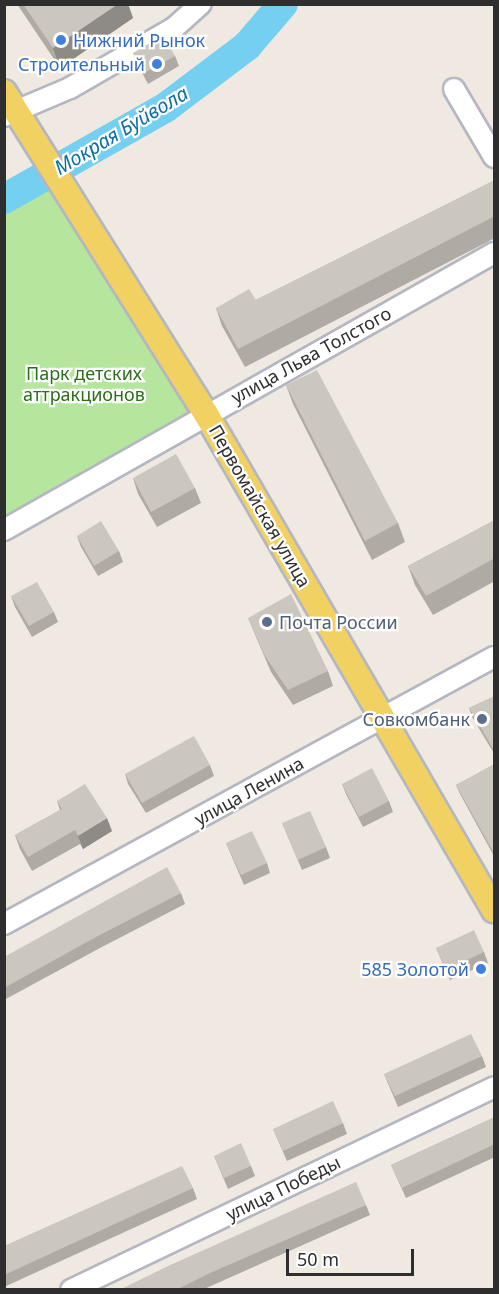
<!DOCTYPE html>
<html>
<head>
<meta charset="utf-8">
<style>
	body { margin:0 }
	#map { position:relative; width:499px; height:1294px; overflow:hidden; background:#efe9e1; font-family:"Noto Sans",sans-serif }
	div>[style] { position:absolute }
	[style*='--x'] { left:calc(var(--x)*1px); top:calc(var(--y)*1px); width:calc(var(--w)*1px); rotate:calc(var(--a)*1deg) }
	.green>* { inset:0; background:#b6e59e }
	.river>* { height:30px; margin:-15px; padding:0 15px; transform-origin:15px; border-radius:15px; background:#75cff0 }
	.roads { filter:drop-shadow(2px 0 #b4b7c1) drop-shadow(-2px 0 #b4b7c1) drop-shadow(0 2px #b4b7c1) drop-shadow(0 -2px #b4b7c1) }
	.minor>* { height:20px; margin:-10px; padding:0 10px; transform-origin:10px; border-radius:10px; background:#fff }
	.major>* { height:24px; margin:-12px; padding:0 12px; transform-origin:12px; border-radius:12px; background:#f2d163 }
	.wall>* { inset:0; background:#afaba4 }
	.shaded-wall>* { inset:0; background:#8e8b86 }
	.building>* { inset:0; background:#cbc7bf }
	.dots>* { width:16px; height:16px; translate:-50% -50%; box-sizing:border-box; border:3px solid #fff; border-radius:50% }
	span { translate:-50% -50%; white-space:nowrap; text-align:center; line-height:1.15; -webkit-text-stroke:4.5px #fff; paint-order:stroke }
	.shop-label { font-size:18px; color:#366cbe }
	.left { translate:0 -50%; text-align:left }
	.right { translate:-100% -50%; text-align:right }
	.street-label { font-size:18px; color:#2e2e2e }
	.park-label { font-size:18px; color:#2c6e1b }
	.service-label { font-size:18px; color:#4e5e75 }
	.water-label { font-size:20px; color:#0d6fa3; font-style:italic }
	.frame { position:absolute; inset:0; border:6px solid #2e2e2e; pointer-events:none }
	.scale { position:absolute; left:286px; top:1249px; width:128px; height:27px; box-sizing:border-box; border:3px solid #2e2e2e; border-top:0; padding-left:8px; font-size:18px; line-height:21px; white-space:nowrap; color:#2e2e2e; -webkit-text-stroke:4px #fff; paint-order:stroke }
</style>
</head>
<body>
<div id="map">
	<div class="green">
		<div style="clip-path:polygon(47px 182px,198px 411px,5px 524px,5px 205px)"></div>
	</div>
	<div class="river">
		<div style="--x:4;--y:199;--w:185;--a:-29.5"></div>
		<div style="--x:165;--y:108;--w:103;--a:-37.1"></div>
		<div style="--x:247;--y:46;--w:55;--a:-49.4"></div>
	</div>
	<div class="roads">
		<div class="minor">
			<div style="--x:454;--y:89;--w:79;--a:59.5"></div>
			<div style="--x:4;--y:116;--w:72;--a:-23"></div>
			<div style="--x:70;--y:88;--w:120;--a:-30"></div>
			<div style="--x:174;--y:28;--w:36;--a:-42"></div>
			<div style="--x:4;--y:530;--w:563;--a:-29.48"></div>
			<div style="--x:4;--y:924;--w:558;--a:-28.59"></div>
			<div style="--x:71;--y:1290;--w:469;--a:-25.6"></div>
		</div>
		<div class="major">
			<div style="--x:4;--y:92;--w:380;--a:57.9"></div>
			<div style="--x:206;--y:414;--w:574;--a:59.86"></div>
		</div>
	</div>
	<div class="wall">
		<div style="clip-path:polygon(17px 4px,128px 4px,133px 18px,60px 68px)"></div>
		<div style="clip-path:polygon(133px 53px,175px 56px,179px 66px,148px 84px,137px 63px)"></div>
		<div style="clip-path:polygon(495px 180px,495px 238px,245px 367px,222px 326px,216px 308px,256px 300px)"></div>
		<div style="clip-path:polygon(286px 385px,398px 523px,405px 542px,372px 560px,293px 404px)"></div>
		<div style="clip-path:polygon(133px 478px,195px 488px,201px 503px,157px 527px,138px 494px)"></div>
		<div style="clip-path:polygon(495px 520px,495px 581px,433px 615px,415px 585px,408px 566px)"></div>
		<div style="clip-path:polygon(77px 536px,119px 551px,123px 562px,98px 576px,81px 547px)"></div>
		<div style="clip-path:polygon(11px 596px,54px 612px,58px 622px,32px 637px,15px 607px)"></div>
		<div style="clip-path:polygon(248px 618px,328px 671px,333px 686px,293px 705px,271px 672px)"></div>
		<div style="clip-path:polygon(495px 696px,495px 755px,472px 717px,469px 708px)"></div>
		<div style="clip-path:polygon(495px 764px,495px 858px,460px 794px,456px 785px)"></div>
		<div style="clip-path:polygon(210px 765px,214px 776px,146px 813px,128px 784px,125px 774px)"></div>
		<div style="clip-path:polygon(342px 784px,389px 801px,393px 812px,363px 827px,346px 794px)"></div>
		<div style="clip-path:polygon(57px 801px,112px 831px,83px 849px,80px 844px,32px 871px,20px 849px,15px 835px,60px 810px)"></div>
		<div style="clip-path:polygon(282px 823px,326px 847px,330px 858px,302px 870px)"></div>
		<div style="clip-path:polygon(226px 843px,267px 863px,270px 873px,244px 885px)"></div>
		<div style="clip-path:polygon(181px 893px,185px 904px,100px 948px,4px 1000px,4px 957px)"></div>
		<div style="clip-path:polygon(436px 948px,484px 952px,488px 963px,450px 980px)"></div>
		<div style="clip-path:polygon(482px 1056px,486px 1067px,398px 1107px,384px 1074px)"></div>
		<div style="clip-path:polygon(495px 1117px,495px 1157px,406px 1198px,391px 1165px)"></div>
		<div style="clip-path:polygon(343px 1123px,347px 1134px,287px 1161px,273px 1129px)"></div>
		<div style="clip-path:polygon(214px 1156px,251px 1166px,255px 1176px,228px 1189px)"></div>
		<div style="clip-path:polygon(193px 1188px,197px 1199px,4px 1287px,4px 1246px)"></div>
		<div style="clip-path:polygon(366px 1205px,370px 1215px,202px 1290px,119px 1290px)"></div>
	</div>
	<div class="shaded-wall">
		<div style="clip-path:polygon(118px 4px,128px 4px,133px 18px,60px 68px,53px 48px)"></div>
		<div style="clip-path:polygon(107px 818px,112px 831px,83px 849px,78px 836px)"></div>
	</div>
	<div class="building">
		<div style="clip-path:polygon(23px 4px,118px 4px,53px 48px)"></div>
		<div style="clip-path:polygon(163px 35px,175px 56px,144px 73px,133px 53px)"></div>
		<div style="clip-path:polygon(495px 180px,495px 216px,238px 349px,216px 308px,249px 289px,256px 300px)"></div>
		<div style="clip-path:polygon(317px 370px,398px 523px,365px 541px,286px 385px)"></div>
		<div style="clip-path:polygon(176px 454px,195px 488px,151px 512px,133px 478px)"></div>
		<div style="clip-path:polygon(495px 520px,495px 558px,426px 596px,408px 566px)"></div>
		<div style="clip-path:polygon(101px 521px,119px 551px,94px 566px,77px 536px)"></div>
		<div style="clip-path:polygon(37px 582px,54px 612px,29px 626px,11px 596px)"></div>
		<div style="clip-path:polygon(291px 594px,328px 671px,288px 690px,265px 656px,248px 618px)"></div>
		<div style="clip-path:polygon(495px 696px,495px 752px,469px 708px)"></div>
		<div style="clip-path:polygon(194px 736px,210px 765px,142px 803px,125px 774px)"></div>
		<div style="clip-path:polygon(495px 764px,495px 855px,456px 785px)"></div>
		<div style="clip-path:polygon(372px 768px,389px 801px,359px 817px,342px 784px)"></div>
		<div style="clip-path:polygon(85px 784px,107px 818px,78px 836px,75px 830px,28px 857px,15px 835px,62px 809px,57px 801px)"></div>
		<div style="clip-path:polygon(310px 811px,326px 847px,298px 860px,282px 823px)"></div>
		<div style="clip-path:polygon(252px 831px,267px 863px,241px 875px,226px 843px)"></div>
		<div style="clip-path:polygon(167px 867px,181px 893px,96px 937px,4px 988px,4px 957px)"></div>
		<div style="clip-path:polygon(474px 930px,484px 952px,446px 970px,436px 948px)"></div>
		<div style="clip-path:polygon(471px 1034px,482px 1056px,395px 1096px,384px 1074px)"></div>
		<div style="clip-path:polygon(333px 1101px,343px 1123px,283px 1151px,273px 1129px)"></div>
		<div style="clip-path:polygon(495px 1117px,495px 1144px,402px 1188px,391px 1165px)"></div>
		<div style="clip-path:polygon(241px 1143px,251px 1166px,224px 1178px,214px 1156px)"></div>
		<div style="clip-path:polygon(182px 1166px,193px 1188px,4px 1275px,4px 1246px)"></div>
		<div style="clip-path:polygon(356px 1182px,366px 1205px,210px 1273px,176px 1290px,119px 1290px,168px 1266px)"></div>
	</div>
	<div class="dots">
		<div style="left:61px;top:40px;background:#3f7fe0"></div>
		<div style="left:157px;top:64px;background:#3f7fe0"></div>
		<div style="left:267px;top:622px;background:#5c6f8a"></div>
		<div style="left:482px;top:719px;background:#5c6f8a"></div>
		<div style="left:481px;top:969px;background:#3f7fe0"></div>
	</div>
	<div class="shop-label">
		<span class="left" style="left:73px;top:40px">Нижний Рынок</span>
		<span class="right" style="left:145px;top:64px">Строительный</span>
		<span class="right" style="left:469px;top:969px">585 Золотой</span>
	</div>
	<div class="street-label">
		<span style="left:311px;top:355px;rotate:-29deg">улица Льва Толстого</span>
		<span style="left:260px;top:506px;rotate:60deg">Первомайская улица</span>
		<span style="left:249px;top:791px;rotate:-29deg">улица Ленина</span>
		<span style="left:283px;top:1188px;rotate:-26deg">улица Победы</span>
	</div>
	<div class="park-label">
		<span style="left:84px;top:384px">Парк детских<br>аттракционов</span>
	</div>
	<div class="service-label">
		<span class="left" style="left:279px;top:622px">Почта России</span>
		<span class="right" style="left:470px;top:719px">Совкомбанк</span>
	</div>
	<div class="water-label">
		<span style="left:121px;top:130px;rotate:-31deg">Мокрая Буйвола</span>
	</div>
	<div class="frame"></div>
	<div class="scale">50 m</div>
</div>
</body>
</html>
